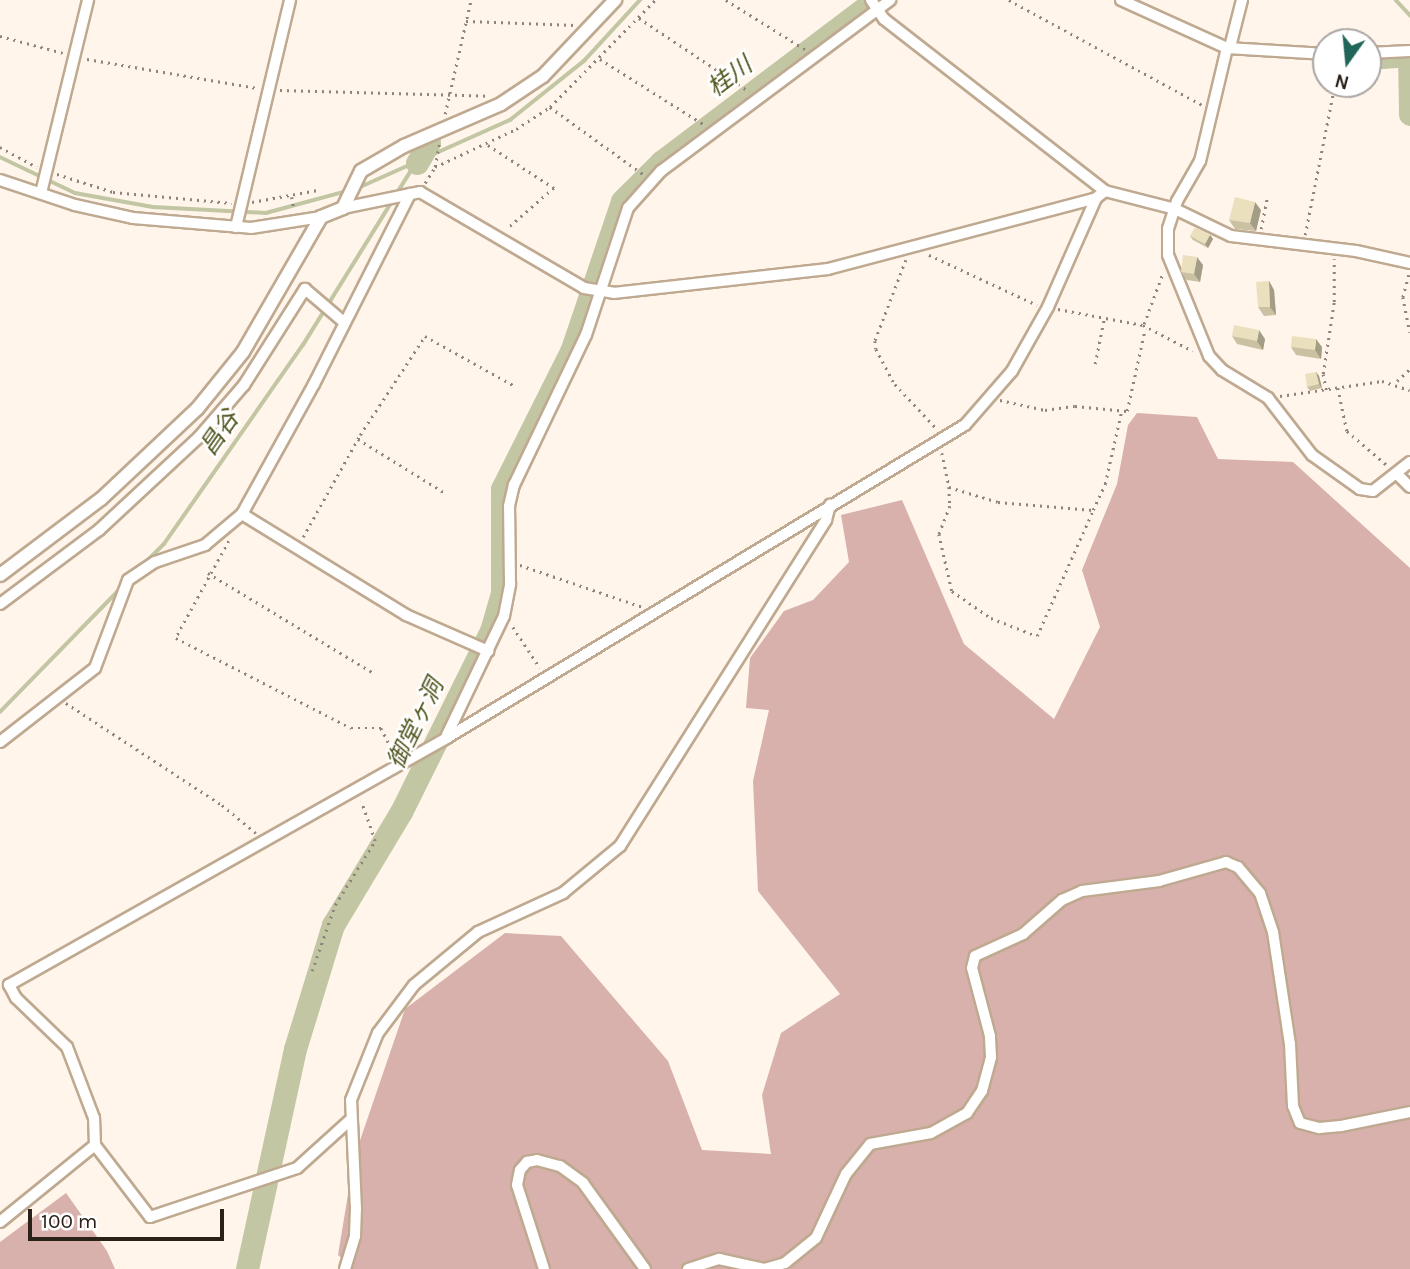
<!DOCTYPE html>
<html>
<head>
<meta charset="utf-8">
<style>
	body { margin:0 }
	#map { position:relative; width:1410px; height:1269px; overflow:hidden; background:#fff5eb; font-family:Karla,"Noto Sans JP",sans-serif }
	div>[style] { position:absolute }
	[style*='--x'] { left:calc(var(--x)*1px); top:calc(var(--y)*1px); width:calc(var(--w)*1px); rotate:calc(var(--a)*1deg) }
	.forest>* { inset:0; background:#d8b1ac }
	.stream>* { height:3.5px; margin:-1.75px; padding:0 1.75px; transform-origin:1.75px; border-radius:1.75px; background:#c2c6a3 }
	.river>* { height:23px; margin:-11.5px; padding:0 11.5px; transform-origin:11.5px; border-radius:11.5px; background:#c2c6a3 }
	.path>* { height:2.5px; margin-top:-1.25px; transform-origin:0; background:repeating-linear-gradient(90deg,#8e847b 0 2px,transparent 0 7px) }
	.roads { filter:drop-shadow(2px 0 #bfa990) drop-shadow(-2px 0 #bfa990) drop-shadow(0 2px #bfa990) drop-shadow(0 -2px #bfa990) }
	.minor>* { height:10px; margin:-5px; padding:0 5px; transform-origin:5px; border-radius:5px; background:#fff }
	.tertiary>* { height:12px; margin:-6px; padding:0 6px; transform-origin:6px; border-radius:6px; background:#fff }
	.wall>* { inset:0; background:#cac1a3 }
	.shaded-wall>* { inset:0; background:#a49d85 }
	.building>* { inset:0; background:#ebe0be }
	span { translate:-50% -50%; white-space:nowrap; text-align:center; line-height:1.15; -webkit-text-stroke:5px #fff; paint-order:stroke }
	.water-label { font-size:24px; color:#52561f; font-style:italic }
	.north { position:absolute; left:1312px; top:28px; width:70px; height:70px; box-sizing:border-box; background:#fff; border:2px solid #aaa6a3; border-radius:50%; rotate:195deg; font-size:19px; font-weight:700; line-height:28px; text-align:center; color:#2a2118 }
	.north::after { content:''; display:block; margin:auto; width:24px; height:32px; background:#216659; clip-path:polygon(50% 0,100% 100%,50% 72%,0 100%) }
	.scale { position:absolute; left:28px; top:1209px; width:196px; height:32px; box-sizing:border-box; border:4px solid #2a2118; border-top:0; padding-left:9px; font-size:21px; line-height:24px; white-space:nowrap; color:#2a2118; -webkit-text-stroke:5px #fff; paint-order:stroke }
</style>
</head>
<body>
<div id="map">
	<div class="forest">
		<div style="clip-path:polygon(1137px 413px,1197px 417px,1218px 459px,1293px 462px,1410px 568px,1410px 1269px,353px 1269px,338px 1255px,354px 1158px,405px 1009px,505px 933px,561px 936px,668px 1061px,702px 1150px,771px 1154px,762px 1095px,781px 1033px,840px 994px,758px 891px,753px 781px,769px 710px,746px 708px,750px 658px,784px 611px,813px 600px,849px 562px,841px 515px,902px 500px,964px 644px,1054px 719px,1100px 627px,1082px 570px,1117px 484px,1128px 425px)"></div>
		<div style="clip-path:polygon(66px 1193px,107px 1251px,115px 1269px,0 1269px,0 1242px)"></div>
	</div>
	<div class="stream">
		<div style="--x:1396;--y:0;--w:21;--a:47"></div>
		<div style="--x:0;--y:157;--w:83;--a:25.6"></div>
		<div style="--x:75;--y:193;--w:79;--a:10.2"></div>
		<div style="--x:153;--y:207;--w:113;--a:3"></div>
		<div style="--x:266;--y:213;--w:84;--a:-15.2"></div>
		<div style="--x:358;--y:188;--w:167;--a:-24.1"></div>
		<div style="--x:510;--y:120;--w:95;--a:-38.6"></div>
		<div style="--x:584;--y:61;--w:83;--a:-47.4"></div>
		<div style="--x:397;--y:193;--w:60;--a:-57.9"></div>
		<div style="--x:145;--y:563;--w:27;--a:-45"></div>
		<div style="--x:164;--y:544;--w:243;--a:-55.1"></div>
		<div style="--x:303;--y:345;--w:171;--a:-58.2"></div>
		<div style="--x:0;--y:712;--w:173;--a:-45.7"></div>
	</div>
	<div class="river">
		<div style="--x:1382;--y:57;--w:27;--a:-4"></div>
		<div style="--x:1409;--y:55;--w:59;--a:89"></div>
		<div style="--x:417;--y:163;--w:24;--a:-60"></div>
		<div style="--x:247;--y:1269;--w:225;--a:-77.7"></div>
		<div style="--x:295;--y:1049;--w:130;--a:-73"></div>
		<div style="--x:333;--y:925;--w:132;--a:-59"></div>
		<div style="--x:401;--y:812;--w:202;--a:-63.6"></div>
		<div style="--x:491;--y:631;--w:40;--a:-74"></div>
		<div style="--x:502;--y:593;--w:104;--a:-90"></div>
		<div style="--x:502;--y:489;--w:157;--a:-63.4"></div>
		<div style="--x:572;--y:349;--w:156;--a:-71.3"></div>
		<div style="--x:622;--y:201;--w:55;--a:-45"></div>
		<div style="--x:661;--y:162;--w:268;--a:-37.1"></div>
	</div>
	<div class="path">
		<div style="--x:726;--y:0;--w:94;--a:32"></div>
		<div style="--x:1009;--y:0;--w:220;--a:28.5"></div>
		<div style="--x:639;--y:18;--w:133;--a:33.7"></div>
		<div style="--x:466;--y:21;--w:109;--a:2.1"></div>
		<div style="--x:0;--y:36;--w:65;--a:15.1"></div>
		<div style="--x:87;--y:59;--w:171;--a:9.7"></div>
		<div style="--x:600;--y:59;--w:124;--a:32.2"></div>
		<div style="--x:280;--y:90;--w:210;--a:1.6"></div>
		<div style="--x:550;--y:107;--w:115;--a:35.8"></div>
		<div style="--x:445;--y:114;--w:117;--a:-77.2"></div>
		<div style="--x:488;--y:145;--w:79;--a:33.1"></div>
		<div style="--x:554;--y:188;--w:62;--a:138.9"></div>
		<div style="--x:0;--y:147;--w:42;--a:28.4"></div>
		<div style="--x:435;--y:167;--w:89;--a:-25.1"></div>
		<div style="--x:516;--y:129;--w:40;--a:-32.9"></div>
		<div style="--x:550;--y:107;--w:150;--a:-45.5"></div>
		<div style="--x:57;--y:174;--w:59;--a:17.8"></div>
		<div style="--x:113;--y:192;--w:119;--a:5.3"></div>
		<div style="--x:425;--y:183;--w:19;--a:-58"></div>
		<div style="--x:435;--y:167;--w:23;--a:-80"></div>
		<div style="--x:292;--y:197;--w:12;--a:81"></div>
		<div style="--x:252;--y:202;--w:67;--a:-10.3"></div>
		<div style="--x:1261;--y:229;--w:33;--a:-79"></div>
		<div style="--x:1305;--y:235;--w:154;--a:-78.8"></div>
		<div style="--x:929;--y:255;--w:119;--a:24.8"></div>
		<div style="--x:906;--y:260;--w:87;--a:110.9"></div>
		<div style="--x:875;--y:341;--w:8;--a:83"></div>
		<div style="--x:876;--y:349;--w:40;--a:62"></div>
		<div style="--x:895;--y:384;--w:62;--a:47"></div>
		<div style="--x:1409;--y:275;--w:23;--a:105"></div>
		<div style="--x:1403;--y:297;--w:36;--a:79"></div>
		<div style="--x:1058;--y:309;--w:86;--a:10.7"></div>
		<div style="--x:1143;--y:325;--w:56;--a:27.5"></div>
		<div style="--x:1144;--y:324;--w:52;--a:-69.8"></div>
		<div style="--x:1095;--y:364;--w:46;--a:-78.7"></div>
		<div style="--x:1397;--y:381;--w:18;--a:-43"></div>
		<div style="--x:1338;--y:388;--w:44;--a:78.2"></div>
		<div style="--x:1347;--y:431;--w:54;--a:40.5"></div>
		<div style="--x:1326;--y:390;--w:16;--a:-101"></div>
		<div style="--x:1323;--y:374;--w:73;--a:-81.3"></div>
		<div style="--x:1334;--y:302;--w:43;--a:-90"></div>
		<div style="--x:1280;--y:396;--w:103;--a:-8.4"></div>
		<div style="--x:1382;--y:381;--w:29;--a:18"></div>
		<div style="--x:1000;--y:400;--w:46;--a:12.5"></div>
		<div style="--x:1045;--y:410;--w:30;--a:-8"></div>
		<div style="--x:1075;--y:406;--w:52;--a:5.5"></div>
		<div style="--x:1127;--y:411;--w:84;--a:-77.6"></div>
		<div style="--x:358;--y:439;--w:102;--a:31.8"></div>
		<div style="--x:942;--y:453;--w:35;--a:78"></div>
		<div style="--x:949;--y:487;--w:51;--a:17"></div>
		<div style="--x:998;--y:502;--w:95;--a:4.8"></div>
		<div style="--x:1093;--y:510;--w:29;--a:-65"></div>
		<div style="--x:1105;--y:484;--w:73;--a:-77.3"></div>
		<div style="--x:949;--y:487;--w:19;--a:87"></div>
		<div style="--x:950;--y:506;--w:30;--a:111"></div>
		<div style="--x:939;--y:534;--w:58;--a:77.2"></div>
		<div style="--x:952;--y:591;--w:47;--a:34.7"></div>
		<div style="--x:991;--y:618;--w:49;--a:21.4"></div>
		<div style="--x:1037;--y:636;--w:138;--a:-66"></div>
		<div style="--x:303;--y:537;--w:117;--a:-60.8"></div>
		<div style="--x:360;--y:435;--w:118;--a:-56.7"></div>
		<div style="--x:425;--y:336;--w:101;--a:29.1"></div>
		<div style="--x:229;--y:541;--w:111;--a:118.7"></div>
		<div style="--x:176;--y:638;--w:197;--a:27.2"></div>
		<div style="--x:351;--y:728;--w:30;--a:0"></div>
		<div style="--x:381;--y:728;--w:31;--a:63"></div>
		<div style="--x:520;--y:565;--w:130;--a:18.9"></div>
		<div style="--x:208;--y:573;--w:194;--a:31.1"></div>
		<div style="--x:513;--y:627;--w:49;--a:56.6"></div>
		<div style="--x:66;--y:703;--w:186;--a:33.2"></div>
		<div style="--x:222;--y:805;--w:44;--a:39.5"></div>
		<div style="--x:312;--y:971;--w:70;--a:-70.8"></div>
		<div style="--x:335;--y:905;--w:75;--a:-58"></div>
		<div style="--x:375;--y:841;--w:42;--a:-109.3"></div>
	</div>
	<div class="roads">
		<div class="minor">
			<div style="--x:871;--y:0;--w:23;--a:56"></div>
			<div style="--x:884;--y:19;--w:280;--a:37.9"></div>
			<div style="--x:1105;--y:191;--w:72;--a:14.4"></div>
			<div style="--x:1175;--y:209;--w:62;--a:25.7"></div>
			<div style="--x:1231;--y:236;--w:126;--a:6.8"></div>
			<div style="--x:1356;--y:251;--w:55;--a:12.5"></div>
			<div style="--x:1121;--y:0;--w:116;--a:24.4"></div>
			<div style="--x:1227;--y:48;--w:99;--a:3.5"></div>
			<div style="--x:1230;--y:47;--w:49;--a:-75.7"></div>
			<div style="--x:1227;--y:48;--w:116;--a:103.4"></div>
			<div style="--x:1200;--y:161;--w:46;--a:119.9"></div>
			<div style="--x:1177;--y:201;--w:29;--a:108"></div>
			<div style="--x:1168;--y:229;--w:26;--a:90"></div>
			<div style="--x:1168;--y:255;--w:109;--a:67.9"></div>
			<div style="--x:1209;--y:356;--w:19;--a:47"></div>
			<div style="--x:1222;--y:370;--w:54;--a:31.3"></div>
			<div style="--x:1268;--y:398;--w:72;--a:52.3"></div>
			<div style="--x:1312;--y:455;--w:59;--a:35.3"></div>
			<div style="--x:1360;--y:489;--w:13;--a:9"></div>
			<div style="--x:1373;--y:491;--w:47;--a:-38.1"></div>
			<div style="--x:1368;--y:53;--w:42;--a:-2.7"></div>
			<div style="--x:0;--y:180;--w:79;--a:18.4"></div>
			<div style="--x:75;--y:205;--w:59;--a:12.6"></div>
			<div style="--x:133;--y:218;--w:118;--a:4.8"></div>
			<div style="--x:251;--y:228;--w:71;--a:-8.9"></div>
			<div style="--x:41;--y:193;--w:199;--a:-76.3"></div>
			<div style="--x:343;--y:208;--w:79;--a:-11.7"></div>
			<div style="--x:420;--y:192;--w:190;--a:30.3"></div>
			<div style="--x:584;--y:288;--w:30;--a:9"></div>
			<div style="--x:614;--y:293;--w:215;--a:-6.4"></div>
			<div style="--x:828;--y:269;--w:277;--a:-14.8"></div>
			<div style="--x:236;--y:227;--w:233;--a:-76.6"></div>
			<div style="--x:1398;--y:475;--w:17;--a:45"></div>
			<div style="--x:242;--y:514;--w:193;--a:31.6"></div>
			<div style="--x:406;--y:615;--w:90;--a:23.7"></div>
			<div style="--x:0;--y:604;--w:124;--a:-36.8"></div>
			<div style="--x:99;--y:530;--w:137;--a:-42.9"></div>
			<div style="--x:199;--y:437;--w:69;--a:-49.1"></div>
			<div style="--x:244;--y:385;--w:114;--a:-57.6"></div>
			<div style="--x:305;--y:289;--w:52;--a:40.4"></div>
			<div style="--x:447;--y:735;--w:132;--a:-64.4"></div>
			<div style="--x:504;--y:616;--w:33;--a:-79"></div>
			<div style="--x:510;--y:584;--w:78;--a:-90.7"></div>
			<div style="--x:509;--y:506;--w:22;--a:-77"></div>
			<div style="--x:514;--y:485;--w:166;--a:-64.4"></div>
			<div style="--x:586;--y:335;--w:134;--a:-71.7"></div>
			<div style="--x:628;--y:208;--w:50;--a:-48.3"></div>
			<div style="--x:661;--y:171;--w:286;--a:-36.7"></div>
			<div style="--x:0;--y:742;--w:120;--a:-37.9"></div>
			<div style="--x:95;--y:668;--w:94;--a:-69.4"></div>
			<div style="--x:128;--y:580;--w:32;--a:-34"></div>
			<div style="--x:155;--y:562;--w:53;--a:-18.8"></div>
			<div style="--x:205;--y:545;--w:48;--a:-40"></div>
			<div style="--x:242;--y:514;--w:149;--a:-61"></div>
			<div style="--x:314;--y:384;--w:213;--a:-63.2"></div>
			<div style="--x:349;--y:1121;--w:70;--a:137.9"></div>
			<div style="--x:297;--y:1168;--w:155;--a:161.6"></div>
			<div style="--x:150;--y:1217;--w:91;--a:-127.4"></div>
			<div style="--x:95;--y:1145;--w:27;--a:-92"></div>
			<div style="--x:94;--y:1118;--w:76;--a:-110.8"></div>
			<div style="--x:67;--y:1047;--w:71;--a:-136.1"></div>
			<div style="--x:16;--y:998;--w:15;--a:-118"></div>
			<div style="--x:9;--y:985;--w:501;--a:-29.43"></div>
			<div style="--x:445;--y:739;--w:607;--a:-31.13"></div>
			<div style="--x:965;--y:425;--w:72;--a:-49"></div>
			<div style="--x:1012;--y:371;--w:73;--a:-60.6"></div>
			<div style="--x:1048;--y:307;--w:119;--a:-66.2"></div>
			<div style="--x:1096;--y:198;--w:11;--a:-38"></div>
			<div style="--x:0;--y:1222;--w:122;--a:-39"></div>
			<div style="--x:345;--y:1269;--w:34;--a:-73"></div>
			<div style="--x:355;--y:1236;--w:27;--a:-88"></div>
			<div style="--x:356;--y:1209;--w:109;--a:-92.6"></div>
			<div style="--x:351;--y:1100;--w:72;--a:-68.1"></div>
			<div style="--x:378;--y:1033;--w:60;--a:-53.1"></div>
			<div style="--x:414;--y:985;--w:83;--a:-39.6"></div>
			<div style="--x:478;--y:932;--w:94;--a:-24.6"></div>
			<div style="--x:563;--y:893;--w:74;--a:-39.5"></div>
			<div style="--x:620;--y:846;--w:386;--a:-57.7"></div>
			<div style="--x:826;--y:520;--w:16;--a:-75"></div>
			<div style="--x:544;--y:1269;--w:88;--a:-107.8"></div>
			<div style="--x:517;--y:1185;--w:15;--a:-79"></div>
			<div style="--x:520;--y:1170;--w:11;--a:-49"></div>
			<div style="--x:527;--y:1162;--w:10;--a:-11"></div>
			<div style="--x:537;--y:1160;--w:24;--a:15"></div>
			<div style="--x:560;--y:1166;--w:29;--a:36"></div>
			<div style="--x:583;--y:1183;--w:106;--a:54.2"></div>
			<div style="--x:688;--y:1269;--w:33;--a:-18"></div>
			<div style="--x:719;--y:1259;--w:46;--a:12.5"></div>
			<div style="--x:764;--y:1269;--w:22;--a:-16"></div>
			<div style="--x:785;--y:1263;--w:40;--a:-39"></div>
			<div style="--x:816;--y:1238;--w:71;--a:-64.9"></div>
			<div style="--x:846;--y:1174;--w:38;--a:-51"></div>
			<div style="--x:870;--y:1144;--w:62;--a:-10.2"></div>
			<div style="--x:931;--y:1133;--w:41;--a:-29.1"></div>
			<div style="--x:967;--y:1113;--w:27;--a:-56"></div>
			<div style="--x:982;--y:1091;--w:35;--a:-75"></div>
			<div style="--x:991;--y:1057;--w:21;--a:-93"></div>
			<div style="--x:990;--y:1036;--w:70;--a:-104.8"></div>
			<div style="--x:972;--y:968;--w:12;--a:-76"></div>
			<div style="--x:975;--y:956;--w:53;--a:-24.6"></div>
			<div style="--x:1023;--y:934;--w:52;--a:-41.1"></div>
			<div style="--x:1062;--y:900;--w:22;--a:-24"></div>
			<div style="--x:1082;--y:891;--w:78;--a:-7.4"></div>
			<div style="--x:1159;--y:881;--w:70;--a:-15.8"></div>
			<div style="--x:1226;--y:862;--w:13;--a:23"></div>
			<div style="--x:1238;--y:867;--w:34;--a:50"></div>
			<div style="--x:1260;--y:893;--w:41;--a:71.6"></div>
			<div style="--x:1273;--y:932;--w:113;--a:81.4"></div>
			<div style="--x:1290;--y:1044;--w:62;--a:87.2"></div>
			<div style="--x:1293;--y:1106;--w:18;--a:68"></div>
			<div style="--x:1300;--y:1123;--w:20;--a:15"></div>
			<div style="--x:1319;--y:1128;--w:22;--a:-5"></div>
			<div style="--x:1341;--y:1126;--w:70;--a:-11.5"></div>
		</div>
		<div class="tertiary">
			<div style="--x:0;--y:575;--w:126;--a:-37"></div>
			<div style="--x:101;--y:499;--w:132;--a:-43.2"></div>
			<div style="--x:197;--y:409;--w:73;--a:-51.1"></div>
			<div style="--x:243;--y:352;--w:156;--a:-60"></div>
			<div style="--x:321;--y:217;--w:24;--a:-22"></div>
			<div style="--x:343;--y:208;--w:41;--a:-64.1"></div>
			<div style="--x:361;--y:171;--w:50;--a:-30.2"></div>
			<div style="--x:404;--y:146;--w:106;--a:-23.4"></div>
			<div style="--x:501;--y:104;--w:50;--a:-33.7"></div>
			<div style="--x:543;--y:76;--w:105;--a:-46.5"></div>
		</div>
	</div>
	<div class="wall">
		<div style="clip-path:polygon(1261px 210px,1256px 231px,1235px 229px,1229px 220px)"></div>
		<div style="clip-path:polygon(1210px 235px,1213px 239px,1208px 248px,1193px 240px,1190px 236px)"></div>
		<div style="clip-path:polygon(1203px 265px,1200px 282px,1187px 280px,1181px 272px)"></div>
		<div style="clip-path:polygon(1269px 281px,1274px 290px,1276px 315px,1264px 316px,1258px 307px)"></div>
		<div style="clip-path:polygon(1232px 336px,1265px 339px,1263px 350px,1237px 344px)"></div>
		<div style="clip-path:polygon(1291px 347px,1322px 347px,1321px 359px,1296px 355px)"></div>
		<div style="clip-path:polygon(1316px 372px,1319px 376px,1322px 388px,1310px 391px,1307px 387px)"></div>
	</div>
	<div class="shaded-wall">
		<div style="clip-path:polygon(1255px 202px,1261px 210px,1256px 231px,1250px 223px)"></div>
		<div style="clip-path:polygon(1210px 235px,1213px 239px,1208px 248px,1205px 244px)"></div>
		<div style="clip-path:polygon(1197px 257px,1203px 265px,1200px 282px,1194px 274px)"></div>
		<div style="clip-path:polygon(1269px 281px,1274px 290px,1276px 315px,1270px 307px)"></div>
		<div style="clip-path:polygon(1259px 330px,1265px 339px,1263px 350px,1257px 341px)"></div>
		<div style="clip-path:polygon(1316px 339px,1322px 347px,1321px 359px,1315px 350px)"></div>
		<div style="clip-path:polygon(1316px 372px,1319px 376px,1322px 388px,1319px 384px)"></div>
	</div>
	<div class="building">
		<div style="clip-path:polygon(1235px 197px,1255px 202px,1250px 223px,1229px 220px)"></div>
		<div style="clip-path:polygon(1195px 227px,1210px 235px,1205px 244px,1190px 236px)"></div>
		<div style="clip-path:polygon(1183px 255px,1197px 257px,1194px 274px,1181px 272px)"></div>
		<div style="clip-path:polygon(1269px 281px,1270px 307px,1258px 307px,1256px 282px)"></div>
		<div style="clip-path:polygon(1234px 325px,1259px 330px,1257px 341px,1232px 336px)"></div>
		<div style="clip-path:polygon(1292px 336px,1316px 339px,1315px 350px,1291px 347px)"></div>
		<div style="clip-path:polygon(1316px 372px,1319px 384px,1307px 387px,1305px 374px)"></div>
	</div>
	<div class="water-label">
		<span style="left:730px;top:77px;rotate:-37deg">桂川</span>
		<span style="left:220px;top:433px;rotate:-55deg">昌谷</span>
		<span style="left:416px;top:724px;rotate:-64deg">御堂ヶ洞</span>
	</div>
	<div class="north">N</div>
	<div class="scale">100 m</div>
</div>
</body>
</html>
